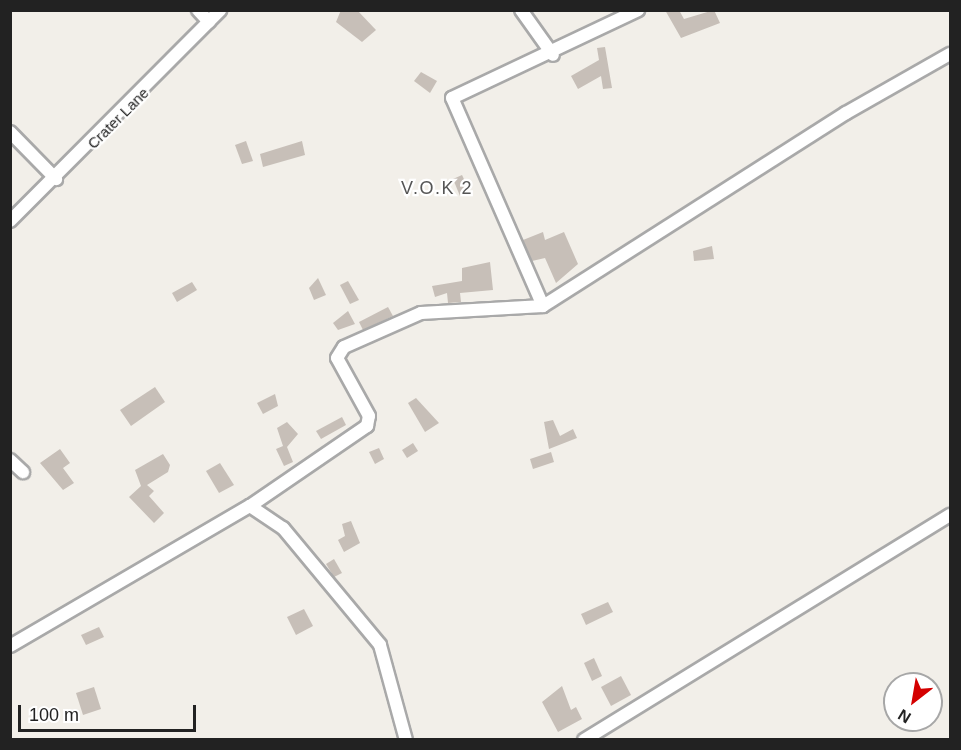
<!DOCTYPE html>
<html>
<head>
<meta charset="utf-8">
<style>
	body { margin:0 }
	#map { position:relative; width:961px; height:750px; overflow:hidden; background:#f2efe9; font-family:Arial,sans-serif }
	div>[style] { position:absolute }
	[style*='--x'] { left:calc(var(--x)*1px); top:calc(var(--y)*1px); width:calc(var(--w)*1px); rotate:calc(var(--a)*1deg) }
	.building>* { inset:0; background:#c7bfb8 }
	.roads { filter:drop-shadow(2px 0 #a9a9a9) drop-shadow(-2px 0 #a9a9a9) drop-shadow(0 2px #a9a9a9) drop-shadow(0 -2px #a9a9a9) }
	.minor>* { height:12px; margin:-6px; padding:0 6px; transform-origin:6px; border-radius:6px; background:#fff }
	span { translate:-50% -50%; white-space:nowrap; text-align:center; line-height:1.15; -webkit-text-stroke:4.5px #fff; paint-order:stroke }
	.street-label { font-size:15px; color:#222 }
	.quarter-label { font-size:18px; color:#555; letter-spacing:1.5px }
	.frame { position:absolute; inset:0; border:12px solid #222; pointer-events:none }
	.north { position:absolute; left:883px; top:672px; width:60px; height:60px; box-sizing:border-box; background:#fff; border:2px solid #a7a7a7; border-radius:50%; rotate:211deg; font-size:16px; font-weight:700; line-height:24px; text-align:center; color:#222 }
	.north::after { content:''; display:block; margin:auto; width:21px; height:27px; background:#d40000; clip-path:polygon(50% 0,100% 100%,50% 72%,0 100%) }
	.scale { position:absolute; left:18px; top:705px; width:178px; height:27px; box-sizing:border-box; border:3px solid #222; border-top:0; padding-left:8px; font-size:18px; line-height:21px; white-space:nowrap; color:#222; -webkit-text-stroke:4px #fff; paint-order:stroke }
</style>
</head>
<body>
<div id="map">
	<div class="building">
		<div style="clip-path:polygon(341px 10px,357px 10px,376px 30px,362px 42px,336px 22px)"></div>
		<div style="clip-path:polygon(665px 10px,679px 10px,684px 19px,714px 10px,720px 23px,681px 38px)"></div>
		<div style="clip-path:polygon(605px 47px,612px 88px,603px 89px,601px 76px,578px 89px,571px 76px,599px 60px,597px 48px)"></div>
		<div style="clip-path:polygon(421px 72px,437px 81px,430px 93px,414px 81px)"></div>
		<div style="clip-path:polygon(246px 141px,253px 161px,242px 164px,235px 145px)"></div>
		<div style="clip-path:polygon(302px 141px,305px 155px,263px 167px,260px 154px)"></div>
		<div style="clip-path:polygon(462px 175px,470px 192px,460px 196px,453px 179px)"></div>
		<div style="clip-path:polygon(543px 232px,545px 240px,564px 232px,578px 264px,556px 283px,545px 258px,532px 261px,523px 240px)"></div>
		<div style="clip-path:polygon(712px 246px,714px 259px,694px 261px,693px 251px)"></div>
		<div style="clip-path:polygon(490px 262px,493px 290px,460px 293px,461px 302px,448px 303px,447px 293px,435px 297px,432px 286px,462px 281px,462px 268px)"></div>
		<div style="clip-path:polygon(318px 278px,326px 295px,314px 300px,309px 288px)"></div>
		<div style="clip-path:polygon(348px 281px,359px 300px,350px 304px,340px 285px)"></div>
		<div style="clip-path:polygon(192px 282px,197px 290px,177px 302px,172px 293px)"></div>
		<div style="clip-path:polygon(388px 307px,393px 316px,363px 330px,359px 322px)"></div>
		<div style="clip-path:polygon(348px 311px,355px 324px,338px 330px,333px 323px)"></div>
		<div style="clip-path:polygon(155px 387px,165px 402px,131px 426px,120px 410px)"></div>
		<div style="clip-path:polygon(275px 394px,278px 406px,263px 414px,257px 403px)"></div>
		<div style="clip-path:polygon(416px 398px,439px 423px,425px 432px,408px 403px)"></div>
		<div style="clip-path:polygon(342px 417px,346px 425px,321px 439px,316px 431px)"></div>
		<div style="clip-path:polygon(553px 420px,560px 436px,573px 429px,577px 438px,549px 449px,544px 422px)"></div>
		<div style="clip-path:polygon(287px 422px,298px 434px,287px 447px,293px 462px,284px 466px,276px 449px,283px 446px,277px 428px)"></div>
		<div style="clip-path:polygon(413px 443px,418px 451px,407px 458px,402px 450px)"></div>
		<div style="clip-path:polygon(379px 448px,384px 459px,375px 464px,369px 452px)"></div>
		<div style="clip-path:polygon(60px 449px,70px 463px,63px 468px,74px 483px,63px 490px,40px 463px)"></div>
		<div style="clip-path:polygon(551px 452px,554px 462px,533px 469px,530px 459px)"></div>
		<div style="clip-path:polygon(163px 454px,170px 465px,168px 472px,147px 485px,154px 491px,149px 496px,164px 513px,154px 523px,129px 497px,141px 486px,135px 470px)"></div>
		<div style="clip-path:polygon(220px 463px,234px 485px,219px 493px,206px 471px)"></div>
		<div style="clip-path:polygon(351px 521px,360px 543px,344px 552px,338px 540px,345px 536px,342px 524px)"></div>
		<div style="clip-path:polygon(334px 559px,342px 573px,334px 577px,326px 564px)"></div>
		<div style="clip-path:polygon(608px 602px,613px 612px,586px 625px,581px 614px)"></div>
		<div style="clip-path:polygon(304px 609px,313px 626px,296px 635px,287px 617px)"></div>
		<div style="clip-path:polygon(99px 627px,104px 637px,86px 645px,81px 635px)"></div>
		<div style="clip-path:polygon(594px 658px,602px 676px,592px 681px,584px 663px)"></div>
		<div style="clip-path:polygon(621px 676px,631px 695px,611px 706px,601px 687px)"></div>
		<div style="clip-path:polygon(562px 686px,571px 710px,576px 707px,582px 719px,558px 732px,542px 702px)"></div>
		<div style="clip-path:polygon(94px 687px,101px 709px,83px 715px,76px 693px)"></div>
	</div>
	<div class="roads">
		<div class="minor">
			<div style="--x:198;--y:10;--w:16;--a:47"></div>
			<div style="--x:521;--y:10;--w:55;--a:54.6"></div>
			<div style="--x:10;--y:132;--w:66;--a:45.6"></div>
			<div style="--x:10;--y:221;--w:298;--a:-45.1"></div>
			<div style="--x:543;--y:306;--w:227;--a:-113.6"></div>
			<div style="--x:452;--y:98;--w:206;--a:-25.3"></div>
			<div style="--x:10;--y:460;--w:18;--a:43"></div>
			<div style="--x:250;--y:506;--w:40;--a:34"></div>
			<div style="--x:283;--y:528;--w:152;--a:50.3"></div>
			<div style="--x:380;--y:645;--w:98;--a:74.7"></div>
			<div style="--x:10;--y:646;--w:278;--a:-30.3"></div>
			<div style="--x:250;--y:506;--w:142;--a:-34.4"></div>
			<div style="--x:367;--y:426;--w:10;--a:-79"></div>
			<div style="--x:369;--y:416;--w:66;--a:-118.9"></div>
			<div style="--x:337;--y:358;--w:13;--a:-58"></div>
			<div style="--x:344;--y:347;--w:84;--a:-23.8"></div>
			<div style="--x:421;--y:313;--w:122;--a:-3.3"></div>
			<div style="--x:543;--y:306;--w:359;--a:-32.5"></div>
			<div style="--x:846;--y:113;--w:120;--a:-29.6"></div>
			<div style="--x:584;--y:740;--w:430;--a:-31.6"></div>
		</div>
	</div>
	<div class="street-label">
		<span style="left:118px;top:118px;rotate:-45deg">Crater Lane</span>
	</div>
	<div class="quarter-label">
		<span style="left:437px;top:188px">V.O.K 2</span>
	</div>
	<div class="frame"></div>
	<div class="north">N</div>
	<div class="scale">100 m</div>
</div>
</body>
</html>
